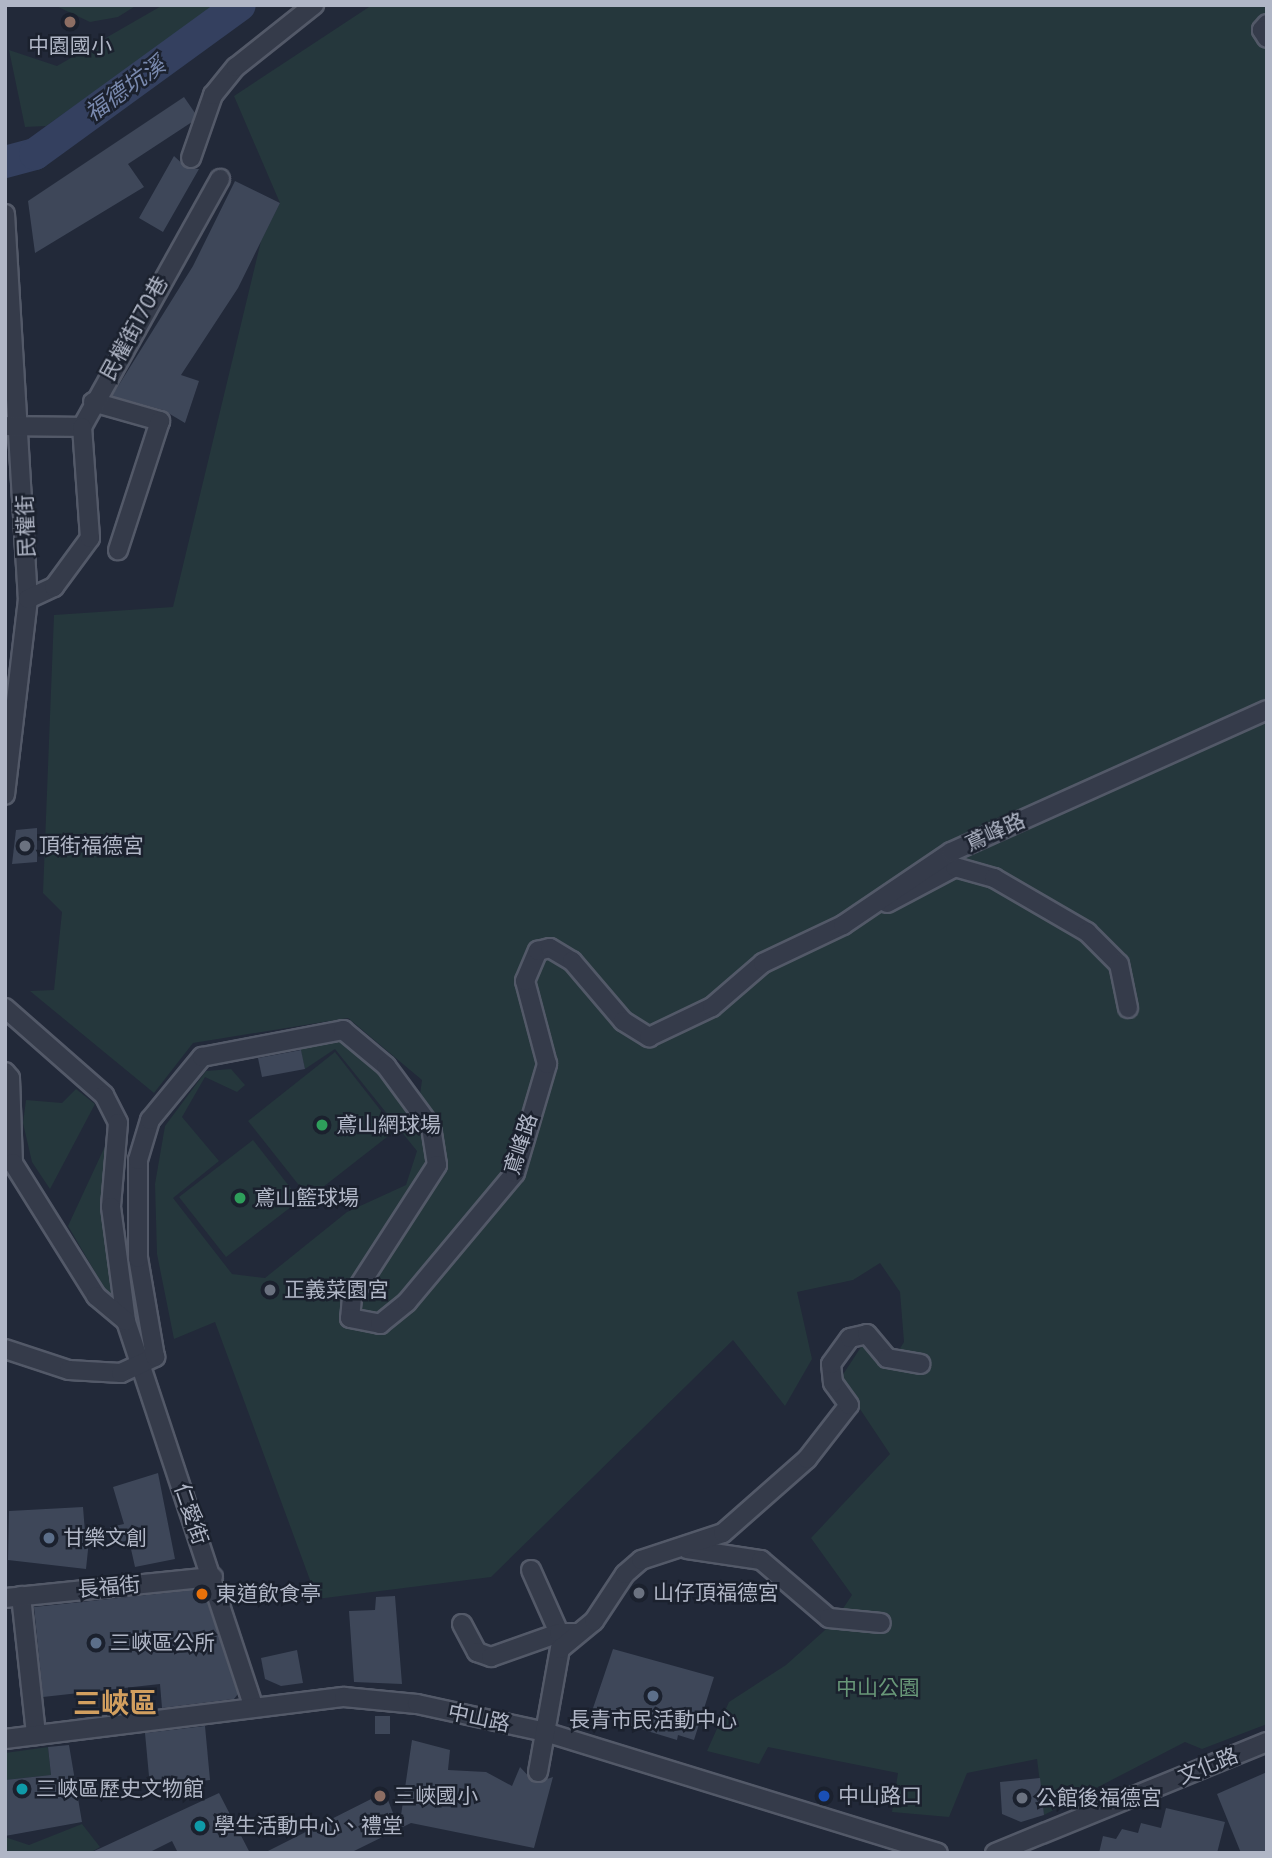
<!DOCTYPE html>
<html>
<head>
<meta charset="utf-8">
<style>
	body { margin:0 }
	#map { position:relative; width:1272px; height:1858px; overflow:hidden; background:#222939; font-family:Poppins,"Noto Sans TC",sans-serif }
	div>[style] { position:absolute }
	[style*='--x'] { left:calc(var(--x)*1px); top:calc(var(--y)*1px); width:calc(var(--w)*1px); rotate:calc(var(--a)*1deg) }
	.green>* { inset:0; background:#25373c }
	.river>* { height:32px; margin:-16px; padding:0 16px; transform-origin:16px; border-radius:16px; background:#34405f }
	.building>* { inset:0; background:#3e4759 }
	.roads { filter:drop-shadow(2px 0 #535968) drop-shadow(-2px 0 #535968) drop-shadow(0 2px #535968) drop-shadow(0 -2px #535968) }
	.minor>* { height:18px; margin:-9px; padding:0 9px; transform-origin:9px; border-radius:9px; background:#353b4a }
	.dots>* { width:19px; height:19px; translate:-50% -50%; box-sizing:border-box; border:4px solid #1b212e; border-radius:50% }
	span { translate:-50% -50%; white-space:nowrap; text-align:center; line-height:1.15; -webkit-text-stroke:5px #1b212e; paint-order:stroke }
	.poi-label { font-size:21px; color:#b0b6c6 }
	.left { translate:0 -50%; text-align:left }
	.street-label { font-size:21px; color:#b0b6c6 }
	.park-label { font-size:21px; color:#689778 }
	.water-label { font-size:23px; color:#7989ae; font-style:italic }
	.district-label { font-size:28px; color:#d29f5f; font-weight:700 }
	.frame { position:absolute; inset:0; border:7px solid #b0b6c6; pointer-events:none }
</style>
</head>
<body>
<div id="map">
	<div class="green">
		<div style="clip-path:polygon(54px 5px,137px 5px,118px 17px,90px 22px)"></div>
		<div style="clip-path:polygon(163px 5px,217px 5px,46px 126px,25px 127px,9px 50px,57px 66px)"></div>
		<div style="clip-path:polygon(372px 5px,1267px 5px,1267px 1724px,1202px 1749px,1185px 1742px,1044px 1815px,1037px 1759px,967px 1773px,949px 1817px,892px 1812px,898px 1773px,768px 1747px,759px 1764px,707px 1751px,729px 1702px,786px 1665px,834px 1622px,852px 1595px,811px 1538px,890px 1454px,840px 1379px,863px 1344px,888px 1368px,904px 1342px,900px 1292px,880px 1263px,853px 1280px,797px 1292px,812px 1359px,785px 1406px,733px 1340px,491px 1577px,317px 1599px,215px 1322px,174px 1339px,157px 1254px,155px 1184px,165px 1126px,206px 1071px,231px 1069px,245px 1085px,237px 1092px,205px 1077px,182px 1117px,219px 1161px,173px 1198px,232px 1274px,265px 1278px,347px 1212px,406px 1185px,417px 1151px,335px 1049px,305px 1069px,300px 1047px,340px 1039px,382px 1073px,417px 1117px,422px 1080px,348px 1018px,193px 1043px,154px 1093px,30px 991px,54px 990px,62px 912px,43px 893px,54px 615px,173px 607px,261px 241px,280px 203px,234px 96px)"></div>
		<div style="clip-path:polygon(335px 1052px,396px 1130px,309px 1198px,248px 1121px)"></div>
		<div style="clip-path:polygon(76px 1089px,95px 1104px,50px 1189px,32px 1162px,23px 1123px,26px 1100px,62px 1103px)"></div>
		<div style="clip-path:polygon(253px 1140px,300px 1200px,226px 1257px,179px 1197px)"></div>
		<div style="clip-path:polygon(107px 1142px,103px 1202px,112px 1301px,68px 1226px)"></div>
		<div style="clip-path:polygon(48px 1747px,51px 1775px,5px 1780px,5px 1753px)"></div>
		<div style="clip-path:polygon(82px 1824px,100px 1847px,90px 1853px,5px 1853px,5px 1837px,29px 1845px)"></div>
	</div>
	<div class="river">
		<div style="--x:5;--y:162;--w:31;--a:-15"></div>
		<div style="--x:35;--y:154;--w:253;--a:-36"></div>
	</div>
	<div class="building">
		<div style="clip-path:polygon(184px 97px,195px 113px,192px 122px,128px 164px,144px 187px,35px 253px,28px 201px)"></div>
		<div style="clip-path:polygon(174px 156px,187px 168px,199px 169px,163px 232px,139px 218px)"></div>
		<div style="clip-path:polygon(235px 181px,280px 203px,238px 288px,181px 375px,199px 381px,185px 423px,163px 410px,112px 396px,193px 266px)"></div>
		<div style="clip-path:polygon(37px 828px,37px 862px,12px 864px,16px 830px)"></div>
		<div style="clip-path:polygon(301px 1050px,305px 1069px,262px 1077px,258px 1058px)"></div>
		<div style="clip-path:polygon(158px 1473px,175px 1559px,135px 1567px,129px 1540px,113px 1544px,110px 1527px,124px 1524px,113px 1487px)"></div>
		<div style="clip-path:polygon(83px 1507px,85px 1532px,90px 1531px,86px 1569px,8px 1560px,9px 1511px)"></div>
		<div style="clip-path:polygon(203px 1589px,238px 1694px,234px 1699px,162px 1708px,160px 1684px,43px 1697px,34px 1607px)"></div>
		<div style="clip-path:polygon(395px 1596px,402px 1684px,354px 1682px,349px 1611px,375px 1610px,376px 1597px)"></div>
		<div style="clip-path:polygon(613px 1649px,714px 1677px,694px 1740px,678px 1735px,677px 1740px,591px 1714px)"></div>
		<div style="clip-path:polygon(297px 1650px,303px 1683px,281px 1686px,265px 1679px,261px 1658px)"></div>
		<div style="clip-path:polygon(375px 1716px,390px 1716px,390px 1734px,375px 1734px)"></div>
		<div style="clip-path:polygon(205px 1726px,210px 1780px,150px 1787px,145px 1733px)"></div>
		<div style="clip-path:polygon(412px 1740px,450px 1750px,448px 1770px,486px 1772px,512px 1786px,520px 1767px,535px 1783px,553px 1777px,534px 1848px,411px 1823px,350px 1853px,264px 1853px,385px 1792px,399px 1829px)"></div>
		<div style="clip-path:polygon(69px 1745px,82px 1822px,5px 1836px,5px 1780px,51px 1775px,48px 1747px)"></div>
		<div style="clip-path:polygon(1267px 1772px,1267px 1853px,1241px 1853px,1217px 1794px)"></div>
		<div style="clip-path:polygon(1040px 1778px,1044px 1815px,1021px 1822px,1002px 1814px,1000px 1782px)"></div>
		<div style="clip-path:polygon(219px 1793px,250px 1853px,178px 1853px,172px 1841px,148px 1853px,90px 1853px)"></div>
		<div style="clip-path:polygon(1166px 1808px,1225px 1822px,1217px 1853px,1099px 1853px,1103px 1836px,1116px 1839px,1122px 1829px,1138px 1833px,1141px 1823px,1161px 1828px)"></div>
	</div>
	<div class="roads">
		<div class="minor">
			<div style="--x:1267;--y:24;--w:8;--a:130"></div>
			<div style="--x:1262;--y:30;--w:9;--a:58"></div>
			<div style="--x:191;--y:158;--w:67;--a:-70.8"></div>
			<div style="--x:213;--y:95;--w:36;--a:-51"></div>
			<div style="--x:236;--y:67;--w:100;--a:-38.5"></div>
			<div style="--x:5;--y:214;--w:386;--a:86.6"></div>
			<div style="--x:28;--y:599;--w:197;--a:96.7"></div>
			<div style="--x:93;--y:402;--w:70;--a:15.8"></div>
			<div style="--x:160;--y:421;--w:136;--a:108"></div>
			<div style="--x:5;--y:426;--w:77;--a:0.7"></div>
			<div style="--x:82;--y:427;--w:284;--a:-60.9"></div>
			<div style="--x:28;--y:599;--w:29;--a:-25"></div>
			<div style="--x:54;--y:587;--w:61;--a:-53.7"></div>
			<div style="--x:90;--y:538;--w:111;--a:-94.1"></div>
			<div style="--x:887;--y:903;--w:77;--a:-27.9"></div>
			<div style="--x:955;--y:867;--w:41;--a:15.8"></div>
			<div style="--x:994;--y:878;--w:108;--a:30.1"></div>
			<div style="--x:1087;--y:932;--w:45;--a:45"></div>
			<div style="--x:1119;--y:964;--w:45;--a:78.4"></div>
			<div style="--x:5;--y:1008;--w:132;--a:41.3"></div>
			<div style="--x:104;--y:1095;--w:31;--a:63"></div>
			<div style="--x:118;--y:1123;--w:84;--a:94.8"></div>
			<div style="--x:111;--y:1207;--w:115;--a:82.5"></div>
			<div style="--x:126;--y:1321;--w:407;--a:71.7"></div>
			<div style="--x:5;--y:1072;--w:8;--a:50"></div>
			<div style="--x:10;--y:1078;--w:85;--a:88"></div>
			<div style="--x:13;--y:1163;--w:157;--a:58"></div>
			<div style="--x:96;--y:1296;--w:39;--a:40"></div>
			<div style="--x:5;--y:1349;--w:67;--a:18.2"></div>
			<div style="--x:69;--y:1370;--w:52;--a:3.3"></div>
			<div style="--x:121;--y:1373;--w:38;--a:-25"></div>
			<div style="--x:155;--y:1357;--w:100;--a:-99.7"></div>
			<div style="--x:138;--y:1258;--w:98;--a:-90"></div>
			<div style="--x:138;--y:1160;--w:42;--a:-73.3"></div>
			<div style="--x:150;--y:1120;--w:82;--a:-50.5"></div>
			<div style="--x:202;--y:1057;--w:144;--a:-10.8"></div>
			<div style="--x:343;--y:1030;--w:56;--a:39.9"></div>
			<div style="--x:386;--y:1066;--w:76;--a:53.6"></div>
			<div style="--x:431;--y:1127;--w:38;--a:81"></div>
			<div style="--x:437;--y:1165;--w:157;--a:122.8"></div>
			<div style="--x:352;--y:1297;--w:21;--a:95"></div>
			<div style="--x:350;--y:1318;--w:31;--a:11"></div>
			<div style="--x:380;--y:1324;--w:35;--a:-39"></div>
			<div style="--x:407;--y:1302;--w:168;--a:-50.1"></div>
			<div style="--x:515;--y:1173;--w:114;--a:-73.6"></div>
			<div style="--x:547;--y:1064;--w:86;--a:-104.8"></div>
			<div style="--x:525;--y:981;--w:33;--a:-67"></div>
			<div style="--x:538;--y:951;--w:12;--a:-14"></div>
			<div style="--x:550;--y:948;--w:26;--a:31"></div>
			<div style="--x:572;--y:961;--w:79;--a:49.6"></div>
			<div style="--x:623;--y:1021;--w:31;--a:32"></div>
			<div style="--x:649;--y:1037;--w:70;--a:-25.5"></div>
			<div style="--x:712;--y:1007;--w:67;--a:-40.8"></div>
			<div style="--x:763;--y:963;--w:89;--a:-25.4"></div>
			<div style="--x:843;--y:925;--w:130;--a:-34.1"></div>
			<div style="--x:951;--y:852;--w:346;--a:-24.2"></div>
			<div style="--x:687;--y:1549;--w:75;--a:8.5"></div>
			<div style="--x:761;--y:1560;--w:89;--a:40.5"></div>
			<div style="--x:829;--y:1618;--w:52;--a:5.5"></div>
			<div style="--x:531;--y:1570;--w:69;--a:66"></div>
			<div style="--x:21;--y:1596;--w:140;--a:83.8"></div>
			<div style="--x:5;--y:1598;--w:209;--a:-5.8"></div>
			<div style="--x:462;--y:1624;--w:32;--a:62"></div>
			<div style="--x:477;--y:1652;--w:15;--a:20"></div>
			<div style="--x:491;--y:1657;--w:72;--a:-19.4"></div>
			<div style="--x:559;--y:1633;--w:19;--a:0"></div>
			<div style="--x:5;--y:1739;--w:342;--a:-7.1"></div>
			<div style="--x:344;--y:1697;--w:73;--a:5.5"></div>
			<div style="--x:417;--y:1704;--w:131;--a:12.3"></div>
			<div style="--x:545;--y:1732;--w:411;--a:17.1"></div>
			<div style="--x:538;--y:1772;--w:125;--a:-79.9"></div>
			<div style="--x:560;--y:1649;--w:44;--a:-39.5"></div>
			<div style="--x:594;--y:1621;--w:56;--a:-56.6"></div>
			<div style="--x:625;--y:1574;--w:21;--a:-41"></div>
			<div style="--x:641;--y:1560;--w:86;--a:-18.2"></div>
			<div style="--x:723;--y:1533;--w:112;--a:-41.4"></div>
			<div style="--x:807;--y:1459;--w:68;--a:-52.1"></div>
			<div style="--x:849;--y:1405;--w:27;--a:-126"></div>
			<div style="--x:833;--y:1383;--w:19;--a:-96"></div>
			<div style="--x:831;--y:1364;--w:32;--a:-54"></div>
			<div style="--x:850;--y:1338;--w:17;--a:-13"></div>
			<div style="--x:867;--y:1334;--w:31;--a:50"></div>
			<div style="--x:887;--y:1358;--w:34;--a:10"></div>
			<div style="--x:995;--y:1853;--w:294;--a:-22.2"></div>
		</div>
	</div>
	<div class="dots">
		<div style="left:70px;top:22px;background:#8d6e63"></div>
		<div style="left:25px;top:846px;background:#6b7280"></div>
		<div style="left:322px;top:1125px;background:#2e9e5b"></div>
		<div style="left:240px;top:1198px;background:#2e9e5b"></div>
		<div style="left:270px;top:1290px;background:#6b7280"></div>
		<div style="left:49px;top:1538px;background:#5c6f8a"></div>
		<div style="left:639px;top:1593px;background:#6b7280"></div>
		<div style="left:202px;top:1594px;background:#e8710a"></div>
		<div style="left:96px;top:1643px;background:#5c6f8a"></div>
		<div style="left:653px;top:1696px;background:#5c6f8a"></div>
		<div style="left:22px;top:1789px;background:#0f9aa8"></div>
		<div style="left:380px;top:1796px;background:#8d6e63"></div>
		<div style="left:824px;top:1796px;background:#1a4fb4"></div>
		<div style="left:1022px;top:1798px;background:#6b7280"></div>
		<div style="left:200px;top:1826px;background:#0f9aa8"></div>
	</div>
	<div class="poi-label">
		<span style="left:70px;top:46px">中園國小</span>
		<span class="left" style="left:39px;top:846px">頂街福德宮</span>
		<span class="left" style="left:336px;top:1125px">鳶山網球場</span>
		<span class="left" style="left:254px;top:1198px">鳶山籃球場</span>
		<span class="left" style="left:284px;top:1290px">正義菜園宮</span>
		<span class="left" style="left:63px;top:1538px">甘樂文創</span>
		<span class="left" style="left:653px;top:1593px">山仔頂福德宮</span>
		<span class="left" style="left:216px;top:1594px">東道飲食亭</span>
		<span class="left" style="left:110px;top:1643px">三峽區公所</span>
		<span style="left:653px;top:1720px">長青市民活動中心</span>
		<span class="left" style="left:36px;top:1789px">三峽區歷史文物館</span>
		<span class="left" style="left:394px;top:1796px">三峽國小</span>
		<span class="left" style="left:838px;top:1796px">中山路口</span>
		<span class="left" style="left:1036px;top:1798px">公館後福德宮</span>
		<span class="left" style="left:214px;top:1826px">學生活動中心、禮堂</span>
	</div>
	<div class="street-label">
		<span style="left:134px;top:328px;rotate:-61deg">民權街170巷</span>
		<span style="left:26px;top:526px;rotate:-92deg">民權街</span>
		<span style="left:995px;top:832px;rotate:-24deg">鳶峰路</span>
		<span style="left:521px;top:1144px;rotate:-72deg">鳶峰路</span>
		<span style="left:191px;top:1514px;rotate:71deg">仁愛街</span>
		<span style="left:109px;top:1587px;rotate:-5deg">長福街</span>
		<span style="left:479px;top:1718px;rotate:12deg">中山路</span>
		<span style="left:1208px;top:1766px;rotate:-22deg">文化路</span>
	</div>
	<div class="park-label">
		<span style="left:878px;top:1688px">中山公園</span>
	</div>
	<div class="water-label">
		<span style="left:125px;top:89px;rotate:-36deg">福德坑溪</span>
	</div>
	<div class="district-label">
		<span style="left:115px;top:1704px">三峽區</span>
	</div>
	<div class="frame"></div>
</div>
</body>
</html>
